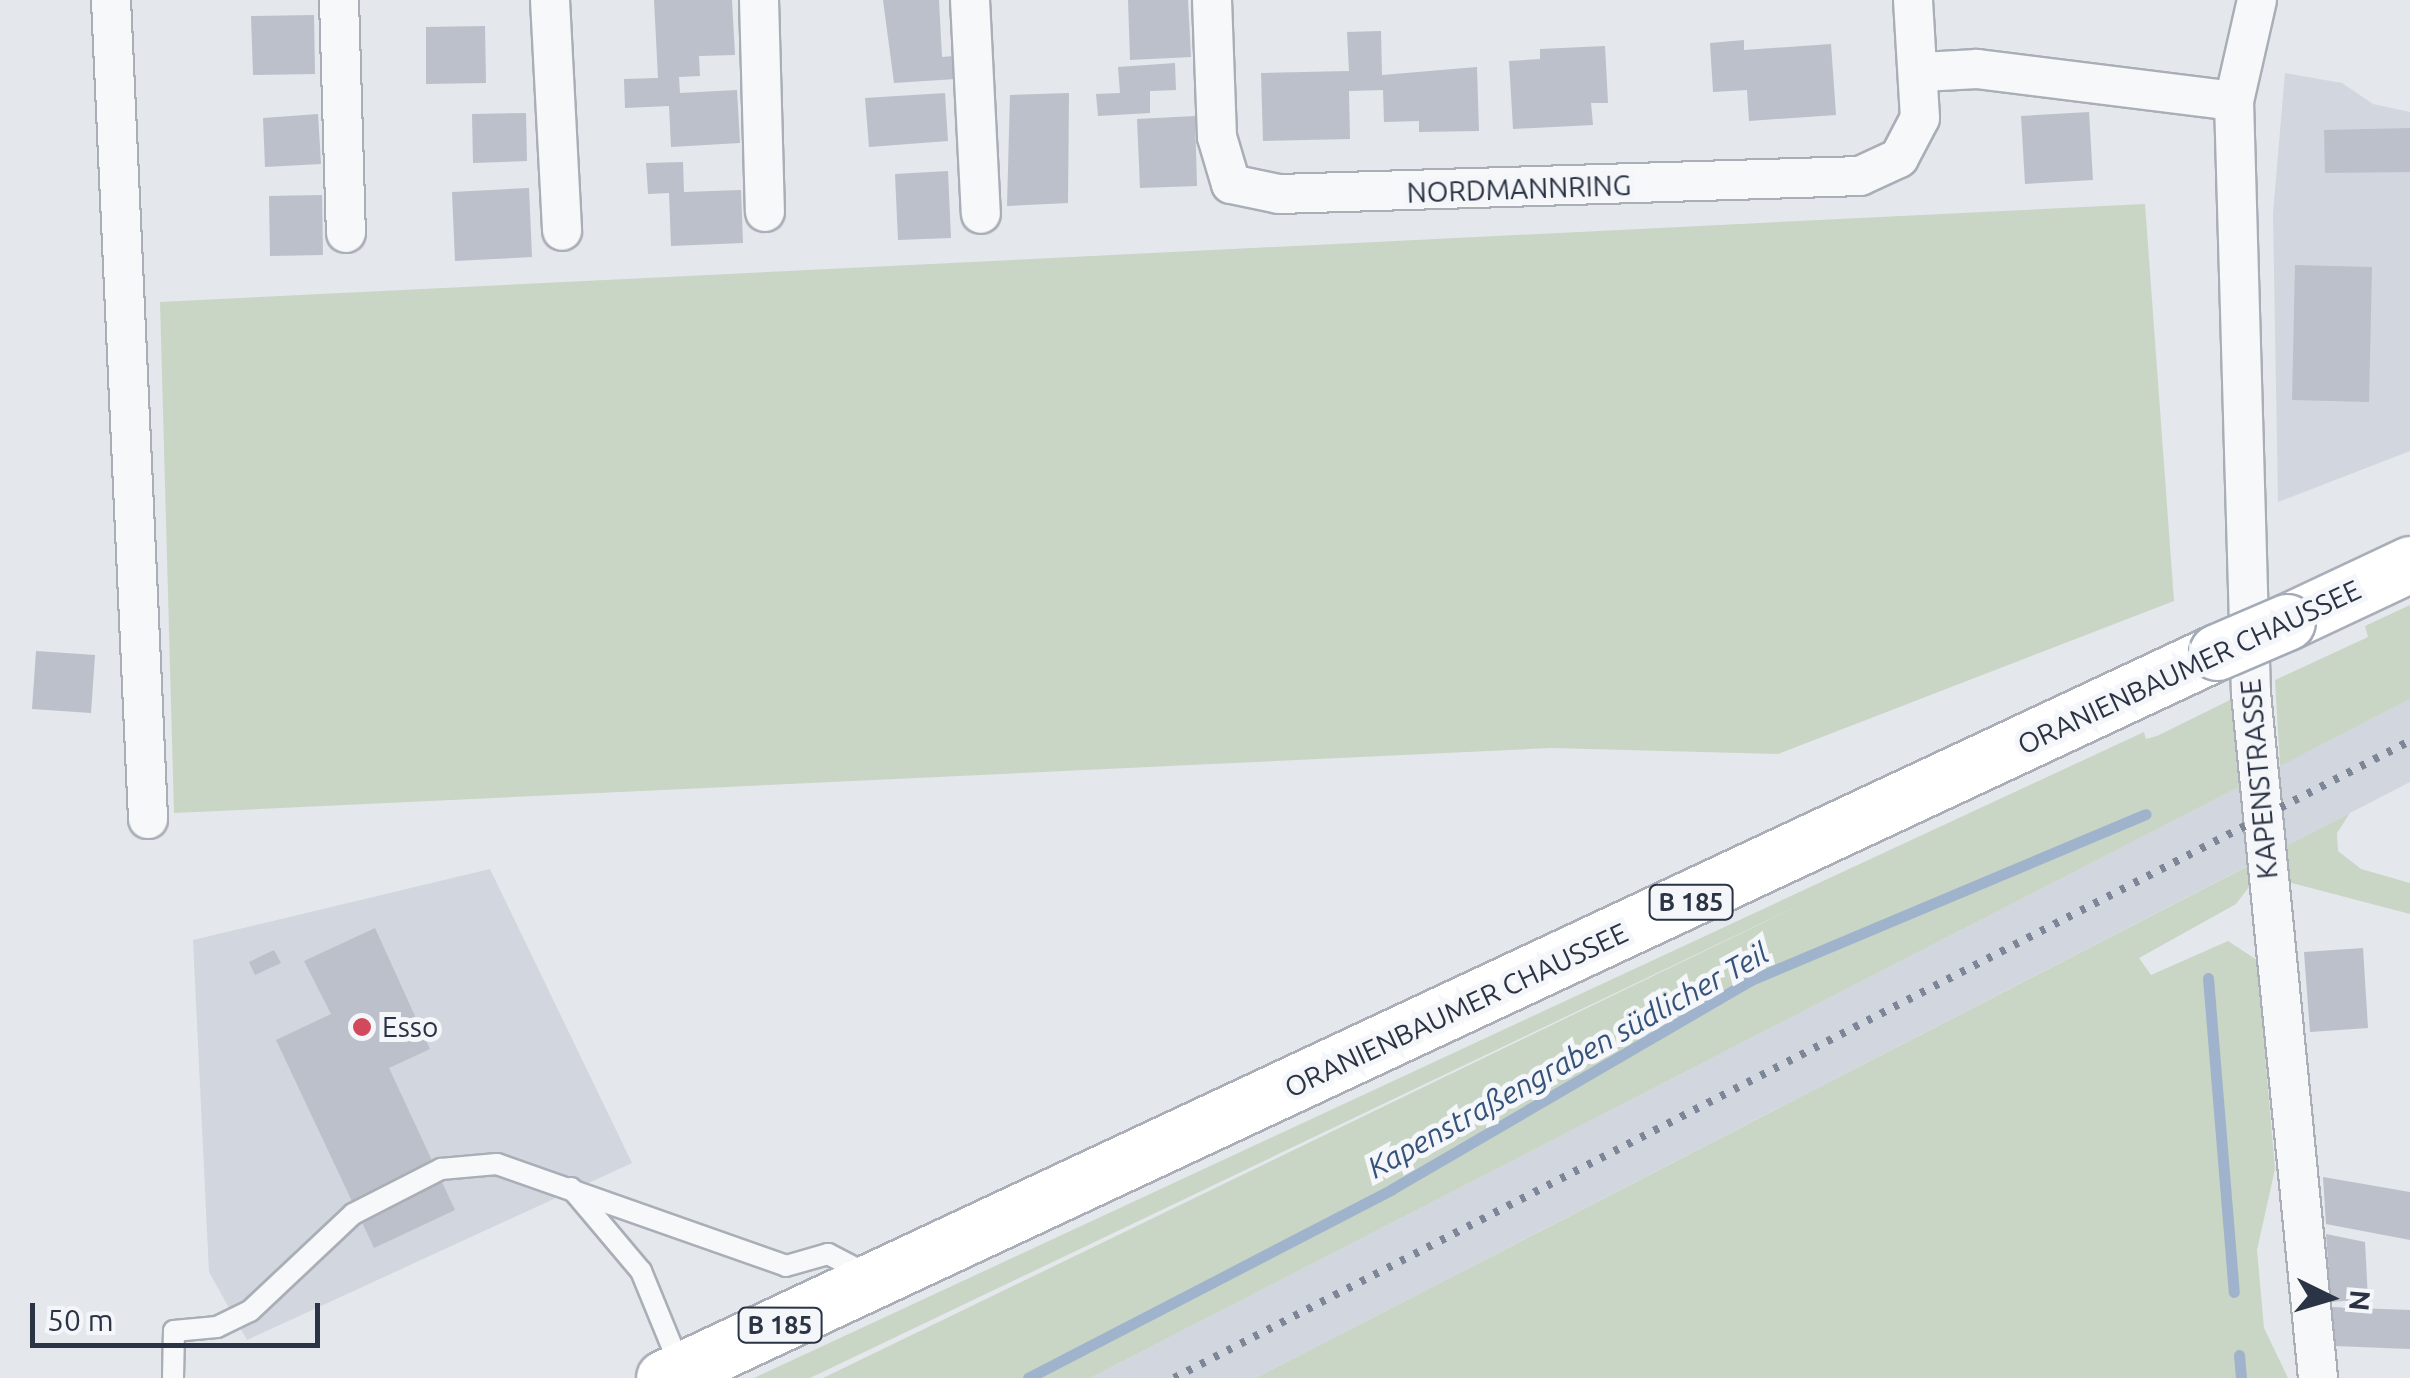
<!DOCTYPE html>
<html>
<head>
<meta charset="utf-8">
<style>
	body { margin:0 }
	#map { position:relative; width:2410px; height:1378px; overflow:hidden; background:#e4e7ec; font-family:Ubuntu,sans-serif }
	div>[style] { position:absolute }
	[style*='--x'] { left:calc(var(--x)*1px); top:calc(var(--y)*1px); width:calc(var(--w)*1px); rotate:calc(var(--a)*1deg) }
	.built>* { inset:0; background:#d2d6de }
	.green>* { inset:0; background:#c9d6c5 }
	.stream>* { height:11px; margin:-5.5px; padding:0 5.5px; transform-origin:5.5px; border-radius:5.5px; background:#9fb4cc }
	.building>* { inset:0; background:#bbc0ca }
	.roads { filter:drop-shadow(2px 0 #a9aeb7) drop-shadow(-2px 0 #a9aeb7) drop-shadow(0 2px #a9aeb7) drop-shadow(0 -2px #a9aeb7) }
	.lane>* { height:20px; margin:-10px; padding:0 10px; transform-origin:10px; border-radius:10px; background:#f7f8fa }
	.street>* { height:38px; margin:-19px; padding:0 19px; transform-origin:19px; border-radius:19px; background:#f7f8fa }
	.primary>* { height:55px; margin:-27.5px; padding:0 27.5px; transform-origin:27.5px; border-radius:27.5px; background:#fff }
	.rail>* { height:8px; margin-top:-4px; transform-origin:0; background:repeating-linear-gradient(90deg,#7d8696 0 5px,transparent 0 15px) }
	.bridges { filter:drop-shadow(2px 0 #a3abb8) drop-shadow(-2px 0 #a3abb8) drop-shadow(0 2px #a3abb8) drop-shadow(0 -2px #a3abb8) }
	.primary-bridge>* { height:55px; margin:-27.5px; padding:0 27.5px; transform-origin:27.5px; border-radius:27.5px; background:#fff }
	.dots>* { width:28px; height:28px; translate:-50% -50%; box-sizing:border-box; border:5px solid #f4f6f9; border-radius:50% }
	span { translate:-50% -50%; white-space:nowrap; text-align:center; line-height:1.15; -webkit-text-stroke:10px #f4f6f9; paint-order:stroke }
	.shield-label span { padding:2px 8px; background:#f4f6f9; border:2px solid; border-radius:8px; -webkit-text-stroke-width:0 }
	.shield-label { font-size:25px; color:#2b3445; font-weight:700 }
	.street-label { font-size:28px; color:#2b3445 }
	.poi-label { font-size:28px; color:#2b3445 }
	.left { translate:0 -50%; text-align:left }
	.water-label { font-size:30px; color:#34527a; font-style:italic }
	.north { position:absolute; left:2280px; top:1248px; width:100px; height:100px; -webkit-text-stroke:8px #f4f6f9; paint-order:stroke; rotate:95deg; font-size:28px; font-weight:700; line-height:40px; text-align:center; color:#2b3445 }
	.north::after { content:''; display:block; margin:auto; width:35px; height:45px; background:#2b3445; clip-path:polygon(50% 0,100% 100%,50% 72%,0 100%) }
	.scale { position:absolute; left:30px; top:1303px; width:290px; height:45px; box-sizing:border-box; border:5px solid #2b3445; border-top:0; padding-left:12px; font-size:30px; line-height:35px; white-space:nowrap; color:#2b3445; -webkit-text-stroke:8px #f4f6f9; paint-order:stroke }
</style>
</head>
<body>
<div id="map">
	<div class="built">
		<div style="clip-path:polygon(2285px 73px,2342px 83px,2373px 104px,2410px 112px,2410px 451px,2278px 502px,2273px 213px)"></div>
		<div style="clip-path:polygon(2410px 699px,2410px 782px,1256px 1378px,1090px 1378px)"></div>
		<div style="clip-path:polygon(490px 869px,632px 1163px,247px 1340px,209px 1272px,193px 940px)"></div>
	</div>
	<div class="green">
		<div style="clip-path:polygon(2145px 204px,2174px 601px,1778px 754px,1551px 748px,174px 813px,160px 302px)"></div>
		<div style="clip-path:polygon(2410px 605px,2410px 699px,2280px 766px,2275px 680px,2368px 637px,2365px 626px)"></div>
		<div style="clip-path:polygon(2234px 698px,2239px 787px,1090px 1378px,823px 1378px,1810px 900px,810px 1378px,754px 1378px,2144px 732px,2146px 739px,2157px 736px)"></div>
		<div style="clip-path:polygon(2350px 813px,2337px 833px,2338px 851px,2361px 869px,2410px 883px,2410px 914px,2280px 880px,2282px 848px)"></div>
		<div style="clip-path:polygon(2250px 865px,2252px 883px,2236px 904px,2139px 958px,2151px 975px,2228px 941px,2257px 960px,2275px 1169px,2257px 1250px,2264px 1328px,2288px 1378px,1256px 1378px)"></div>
	</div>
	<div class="stream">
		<div style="--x:2208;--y:978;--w:315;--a:85.3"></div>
		<div style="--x:2239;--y:1355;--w:23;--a:85"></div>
		<div style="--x:1028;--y:1378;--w:410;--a:-27.4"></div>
		<div style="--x:1392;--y:1189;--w:415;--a:-30.2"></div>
		<div style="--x:1751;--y:980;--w:428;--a:-22.8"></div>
	</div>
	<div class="building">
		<div style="clip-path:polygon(654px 0,732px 0,735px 55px,699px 56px,700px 76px,679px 77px,680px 93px,737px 90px,740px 143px,671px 147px,669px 106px,625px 108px,624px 79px,658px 78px)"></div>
		<div style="clip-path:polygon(883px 0,939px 0,942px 57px,954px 56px,956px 79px,894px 83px)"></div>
		<div style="clip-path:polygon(1128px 0,1188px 0,1191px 57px,1130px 60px)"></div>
		<div style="clip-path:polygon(314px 15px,315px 74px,253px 75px,251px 16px)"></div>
		<div style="clip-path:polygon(485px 26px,486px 83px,426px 84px,426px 27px)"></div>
		<div style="clip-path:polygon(1381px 31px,1382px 75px,1477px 67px,1479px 131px,1419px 132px,1419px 121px,1384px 122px,1383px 90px,1349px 91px,1350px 139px,1263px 141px,1261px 73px,1349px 71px,1347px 32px)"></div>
		<div style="clip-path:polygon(1744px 40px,1744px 50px,1831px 44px,1836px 115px,1749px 121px,1747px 90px,1713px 92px,1710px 43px)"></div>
		<div style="clip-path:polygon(1605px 46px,1608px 103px,1591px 103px,1593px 125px,1513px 129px,1509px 61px,1540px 59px,1540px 49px)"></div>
		<div style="clip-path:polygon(1175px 63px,1176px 90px,1150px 91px,1150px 113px,1098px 116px,1096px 94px,1120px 93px,1118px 67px)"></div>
		<div style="clip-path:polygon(945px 93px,948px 141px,869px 147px,865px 98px)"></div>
		<div style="clip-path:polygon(1069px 93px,1068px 203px,1007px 206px,1010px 95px)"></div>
		<div style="clip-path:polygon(2089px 112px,2093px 180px,2025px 184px,2021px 116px)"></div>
		<div style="clip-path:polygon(526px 113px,527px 161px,473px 163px,472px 114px)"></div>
		<div style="clip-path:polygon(318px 114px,321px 164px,265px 167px,263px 118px)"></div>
		<div style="clip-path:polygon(1195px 116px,1197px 186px,1140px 188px,1137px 119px)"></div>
		<div style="clip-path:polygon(2410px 128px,2410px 172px,2325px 173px,2324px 130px)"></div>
		<div style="clip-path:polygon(683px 162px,684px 192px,741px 190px,743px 243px,671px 246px,669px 193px,648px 194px,646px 163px)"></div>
		<div style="clip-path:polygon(948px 171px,951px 238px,898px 240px,895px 174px)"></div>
		<div style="clip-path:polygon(529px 188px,532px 257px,455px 261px,452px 192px)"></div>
		<div style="clip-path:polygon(322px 195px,323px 255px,270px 256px,269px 196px)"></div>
		<div style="clip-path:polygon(2295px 265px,2372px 267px,2369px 402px,2292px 400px)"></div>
		<div style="clip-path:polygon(36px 651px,95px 655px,91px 713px,32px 709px)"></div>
		<div style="clip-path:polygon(375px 928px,430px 1049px,389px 1068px,455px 1210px,374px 1248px,276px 1040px,331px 1014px,304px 961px)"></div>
		<div style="clip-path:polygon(2363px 948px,2368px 1028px,2310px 1032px,2304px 952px)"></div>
		<div style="clip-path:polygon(274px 950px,281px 963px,255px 975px,249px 962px)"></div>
		<div style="clip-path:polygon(2323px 1177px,2410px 1192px,2410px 1240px,2326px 1224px)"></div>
		<div style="clip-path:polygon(2326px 1234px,2365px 1242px,2368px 1299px,2331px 1302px)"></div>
		<div style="clip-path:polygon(2331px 1307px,2410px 1310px,2410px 1349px,2334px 1346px)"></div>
	</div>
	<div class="roads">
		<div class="lane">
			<div style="--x:571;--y:1188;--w:109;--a:49.9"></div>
			<div style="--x:641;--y:1271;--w:103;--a:67.7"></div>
			<div style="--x:173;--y:1378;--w:47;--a:-88.8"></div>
			<div style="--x:174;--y:1331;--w:43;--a:-5.3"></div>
			<div style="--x:217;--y:1327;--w:37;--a:-26"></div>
			<div style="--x:250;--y:1311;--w:141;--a:-43.3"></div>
			<div style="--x:353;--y:1214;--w:99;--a:-27.1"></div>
			<div style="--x:441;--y:1169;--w:56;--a:-5.1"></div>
			<div style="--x:497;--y:1164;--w:306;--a:19.4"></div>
			<div style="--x:786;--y:1266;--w:44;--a:-15.9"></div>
			<div style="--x:828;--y:1254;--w:44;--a:27.1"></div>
		</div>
		<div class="street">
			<div style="--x:111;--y:0;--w:820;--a:87.41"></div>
			<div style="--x:339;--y:0;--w:233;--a:88.3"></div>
			<div style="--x:550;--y:0;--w:231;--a:87"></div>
			<div style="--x:759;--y:0;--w:212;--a:88.4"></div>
			<div style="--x:970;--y:0;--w:214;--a:87.1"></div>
			<div style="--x:1212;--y:0;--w:137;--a:87.9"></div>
			<div style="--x:1217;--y:137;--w:49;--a:73.4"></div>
			<div style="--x:1231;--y:184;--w:49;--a:11.8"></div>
			<div style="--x:1279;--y:194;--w:581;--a:-1.77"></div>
			<div style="--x:1860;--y:176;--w:43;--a:-24.8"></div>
			<div style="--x:1899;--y:158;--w:45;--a:-62.3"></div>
			<div style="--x:1920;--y:118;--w:118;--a:-93.4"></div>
			<div style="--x:2257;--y:0;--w:104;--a:102.8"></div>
			<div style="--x:2234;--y:101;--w:592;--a:88.36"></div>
			<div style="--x:2251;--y:693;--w:688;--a:84.41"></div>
			<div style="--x:1922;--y:72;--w:55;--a:-3.1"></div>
			<div style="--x:1977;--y:69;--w:259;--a:7.1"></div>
		</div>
		<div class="primary">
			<div style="--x:2287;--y:622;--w:136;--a:-25.2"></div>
			<div style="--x:664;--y:1378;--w:1714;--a:-25.06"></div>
		</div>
	</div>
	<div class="rail">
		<div style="--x:1174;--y:1378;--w:1390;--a:-27.27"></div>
	</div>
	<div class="bridges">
		<div class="primary-bridge">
			<div style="--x:2217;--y:652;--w:76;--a:-23.2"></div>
		</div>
	</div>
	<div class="dots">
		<div style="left:362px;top:1027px;background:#d1495b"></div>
	</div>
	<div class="shield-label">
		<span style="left:1691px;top:902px">B 185</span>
		<span style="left:780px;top:1325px">B 185</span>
	</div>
	<div class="street-label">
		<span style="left:1519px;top:189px;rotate:-2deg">NORDMANNRING</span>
		<span style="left:2189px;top:667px;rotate:-25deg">ORANIENBAUMER CHAUSSEE</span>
		<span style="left:2259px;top:779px;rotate:-95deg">KAPENSTRASSE</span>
		<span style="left:1456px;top:1010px;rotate:-25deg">ORANIENBAUMER CHAUSSEE</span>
	</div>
	<div class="poi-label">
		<span class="left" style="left:382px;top:1027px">Esso</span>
	</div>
	<div class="water-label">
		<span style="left:1568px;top:1060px;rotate:-29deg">Kapenstraßengraben südlicher Teil</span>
	</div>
	<div class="north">N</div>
	<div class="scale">50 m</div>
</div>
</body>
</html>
